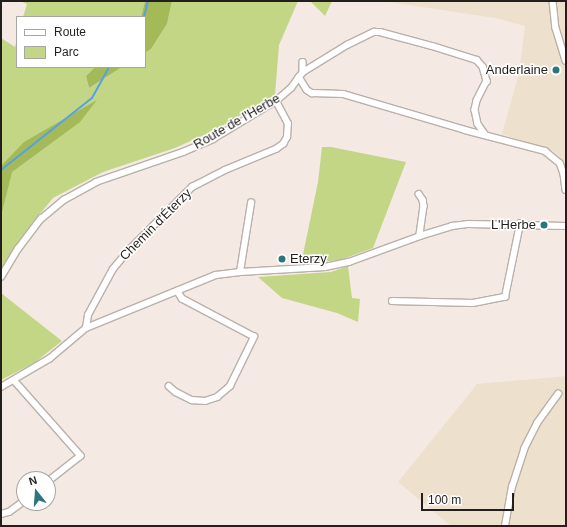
<!DOCTYPE html>
<html>
<head>
<meta charset="utf-8">
<style>
	body { margin:0 }
	#map { position:relative; width:567px; height:527px; overflow:hidden; background:#f5eae3; font-family:Arial,sans-serif }
	div>[style] { position:absolute }
	[style*='--x'] { left:calc(var(--x)*1px); top:calc(var(--y)*1px); width:calc(var(--w)*1px); rotate:calc(var(--a)*1deg) }
	.commercial>* { inset:0; background:#ede1cd }
	.green>* { inset:0; background:#c3d686 }
	.forest>* { inset:0; background:#a4b958 }
	.stream>* { height:2px; margin:-1px; padding:0 1px; transform-origin:1px; border-radius:1px; background:#58a0e5 }
	.roads { filter:drop-shadow(1px 0 #bab0aa) drop-shadow(-1px 0 #bab0aa) drop-shadow(0 1px #bab0aa) drop-shadow(0 -1px #bab0aa) }
	.street>* { height:5.5px; margin:-2.75px; padding:0 2.75px; transform-origin:2.75px; border-radius:2.75px; background:#fff }
	.dots>* { width:11px; height:11px; translate:-50% -50%; box-sizing:border-box; border:2px solid #fff; border-radius:50% }
	span { translate:-50% -50%; white-space:nowrap; text-align:center; line-height:1.15; -webkit-text-stroke:3px #fff; paint-order:stroke }
	.poi-label { font-size:13px; color:#231f1d }
	.right { translate:-100% -50%; text-align:right }
	.left { translate:0 -50%; text-align:left }
	.street-label { font-size:13px; color:#231f1d }
	.frame { position:absolute; inset:0; border:2px solid #231f1d; pointer-events:none }
	.legend { position:absolute; left:16px; top:16px; width:130px; height:52px; box-sizing:border-box; background:#fff; border:1px solid #a7a5a5; margin:0; padding:5px 7px; list-style:none; font-size:12px; color:#231f1d }
	.legend li { display:flex; align-items:center; gap:8px; height:20px }
	.legend b { width:20px; border:1px solid #a7a5a5 }
	.north { position:absolute; left:16px; top:471px; width:40px; height:40px; box-sizing:border-box; background:#fff; border:1px solid #a7a5a5; border-radius:50%; rotate:343deg; font-size:11px; font-weight:700; line-height:16px; text-align:center; color:#231f1d }
	.north::after { content:''; display:block; margin:auto; width:14px; height:18px; background:#2c767b; clip-path:polygon(50% 0,100% 100%,50% 72%,0 100%) }
	.scale { position:absolute; left:421px; top:493px; width:93px; height:18px; box-sizing:border-box; border:2px solid #231f1d; border-top:0; padding-left:5px; font-size:12px; line-height:14px; white-space:nowrap; color:#231f1d; -webkit-text-stroke:3px #fff; paint-order:stroke }
</style>
</head>
<body>
<div id="map">
	<div class="commercial">
		<div style="clip-path:polygon(382px 1px,566px 1px,566px 169px,562px 160px,555px 152px,502px 134px,519px 73px,525px 26px,495px 18px)"></div>
		<div style="clip-path:polygon(566px 376px,566px 526px,451px 526px,398px 482px,477px 384px)"></div>
	</div>
	<div class="green">
		<div style="clip-path:polygon(20px 1px,145px 1px,141px 17px,23px 17px,27px 4px)"></div>
		<div style="clip-path:polygon(172px 1px,298px 1px,279px 45px,275px 95px,213px 131px,175px 148px,103px 172px,53px 198px,34px 221px,1px 271px,1px 38px,15px 47px,17px 39px,17px 67px,95px 67px,86px 76px,89px 88px,122px 67px,145px 67px,145px 53px,151px 49px,167px 24px)"></div>
		<div style="clip-path:polygon(310px 1px,332px 1px,325px 16px)"></div>
		<div style="clip-path:polygon(322px 147px,331px 147px,406px 162px,373px 248px,340px 260px,301px 264px,318px 182px)"></div>
		<div style="clip-path:polygon(348px 266px,352px 298px,360px 299px,358px 322px,337px 313px,282px 298px,258px 277px,331px 272px)"></div>
		<div style="clip-path:polygon(1px 293px,62px 341px,34px 363px,1px 380px)"></div>
	</div>
	<div class="forest">
		<div style="clip-path:polygon(145px 1px,172px 1px,167px 24px,151px 49px,145px 53px,145px 17px,141px 17px)"></div>
		<div style="clip-path:polygon(95px 67px,122px 67px,89px 88px,86px 76px)"></div>
		<div style="clip-path:polygon(97px 100px,80px 122px,12px 172px,1px 216px,1px 166px,24px 142px)"></div>
	</div>
	<div class="stream">
		<div style="--x:144;--y:17;--w:16;--a:-76"></div>
		<div style="--x:1;--y:170;--w:116;--a:-38.4"></div>
		<div style="--x:92;--y:98;--w:35;--a:-61"></div>
	</div>
	<div class="roads">
		<div class="street">
			<div style="--x:553;--y:1;--w:27;--a:84"></div>
			<div style="--x:556;--y:28;--w:34;--a:73"></div>
			<div style="--x:303;--y:62;--w:10;--a:90"></div>
			<div style="--x:299;--y:77;--w:6;--a:-51"></div>
			<div style="--x:303;--y:72;--w:52;--a:-31.5"></div>
			<div style="--x:347;--y:45;--w:30;--a:-26"></div>
			<div style="--x:374;--y:32;--w:6;--a:0"></div>
			<div style="--x:380;--y:32;--w:54;--a:15.1"></div>
			<div style="--x:432;--y:46;--w:47;--a:17.3"></div>
			<div style="--x:477;--y:60;--w:9;--a:49"></div>
			<div style="--x:483;--y:67;--w:15;--a:74"></div>
			<div style="--x:487;--y:81;--w:22;--a:117"></div>
			<div style="--x:477;--y:101;--w:9;--a:103"></div>
			<div style="--x:475;--y:110;--w:14;--a:78"></div>
			<div style="--x:478;--y:124;--w:12;--a:55"></div>
			<div style="--x:419;--y:194;--w:7;--a:56"></div>
			<div style="--x:423;--y:200;--w:6;--a:81"></div>
			<div style="--x:424;--y:206;--w:30;--a:98"></div>
			<div style="--x:240;--y:272;--w:70;--a:-80.9"></div>
			<div style="--x:1;--y:277;--w:33;--a:-59"></div>
			<div style="--x:18;--y:249;--w:38;--a:-53"></div>
			<div style="--x:41;--y:219;--w:30;--a:-40"></div>
			<div style="--x:64;--y:200;--w:37;--a:-29"></div>
			<div style="--x:96;--y:182;--w:92;--a:-19"></div>
			<div style="--x:183;--y:152;--w:33;--a:-23"></div>
			<div style="--x:213;--y:139;--w:74;--a:-31.1"></div>
			<div style="--x:276;--y:101;--w:20;--a:-41"></div>
			<div style="--x:291;--y:88;--w:14;--a:-54"></div>
			<div style="--x:299;--y:77;--w:15;--a:58"></div>
			<div style="--x:307;--y:90;--w:6;--a:31"></div>
			<div style="--x:312;--y:93;--w:31;--a:2"></div>
			<div style="--x:343;--y:94;--w:127;--a:16.4"></div>
			<div style="--x:465;--y:130;--w:83;--a:14.7"></div>
			<div style="--x:545;--y:151;--w:19;--a:39"></div>
			<div style="--x:560;--y:163;--w:12;--a:70"></div>
			<div style="--x:564;--y:174;--w:16;--a:83"></div>
			<div style="--x:392;--y:301;--w:81;--a:1.4"></div>
			<div style="--x:473;--y:303;--w:33;--a:-11"></div>
			<div style="--x:505;--y:297;--w:75;--a:-78.4"></div>
			<div style="--x:86;--y:328;--w:13;--a:-81"></div>
			<div style="--x:88;--y:315;--w:52;--a:-61.5"></div>
			<div style="--x:113;--y:269;--w:26;--a:-50"></div>
			<div style="--x:130;--y:249;--w:88;--a:-45"></div>
			<div style="--x:192;--y:187;--w:37;--a:-27"></div>
			<div style="--x:225;--y:170;--w:55;--a:-22.4"></div>
			<div style="--x:276;--y:149;--w:9;--a:-36"></div>
			<div style="--x:283;--y:144;--w:8;--a:-60"></div>
			<div style="--x:287;--y:137;--w:13;--a:-86"></div>
			<div style="--x:288;--y:124;--w:26;--a:-118"></div>
			<div style="--x:14;--y:380;--w:101;--a:48.6"></div>
			<div style="--x:81;--y:456;--w:42;--a:141.8"></div>
			<div style="--x:169;--y:386;--w:9;--a:41"></div>
			<div style="--x:176;--y:392;--w:18;--a:27"></div>
			<div style="--x:192;--y:400;--w:13;--a:4"></div>
			<div style="--x:205;--y:401;--w:13;--a:-18"></div>
			<div style="--x:217;--y:397;--w:17;--a:-40"></div>
			<div style="--x:230;--y:386;--w:55;--a:-63.9"></div>
			<div style="--x:254;--y:337;--w:81;--a:-152.2"></div>
			<div style="--x:182;--y:299;--w:9;--a:-122"></div>
			<div style="--x:1;--y:387;--w:56;--a:-30.3"></div>
			<div style="--x:49;--y:359;--w:48;--a:-40"></div>
			<div style="--x:86;--y:328;--w:140;--a:-22.2"></div>
			<div style="--x:216;--y:275;--w:24;--a:-7"></div>
			<div style="--x:240;--y:272;--w:85;--a:-3.4"></div>
			<div style="--x:325;--y:267;--w:25;--a:-12"></div>
			<div style="--x:349;--y:262;--w:76;--a:-20.1"></div>
			<div style="--x:420;--y:236;--w:34;--a:-17"></div>
			<div style="--x:452;--y:226;--w:17;--a:-7"></div>
			<div style="--x:469;--y:224;--w:97;--a:1.2"></div>
			<div style="--x:1;--y:514;--w:8;--a:-14"></div>
			<div style="--x:9;--y:512;--w:19;--a:-36"></div>
			<div style="--x:505;--y:526;--w:40;--a:-80"></div>
			<div style="--x:512;--y:487;--w:40;--a:-72"></div>
			<div style="--x:524;--y:449;--w:29;--a:-63"></div>
			<div style="--x:537;--y:423;--w:36;--a:-54"></div>
		</div>
	</div>
	<div class="dots">
		<div style="left:556px;top:70px;background:#2c767b"></div>
		<div style="left:544px;top:225px;background:#2c767b"></div>
		<div style="left:282px;top:259px;background:#2c767b"></div>
	</div>
	<div class="poi-label">
		<span class="right" style="left:548px;top:70px">Anderlaine</span>
		<span class="right" style="left:536px;top:225px">L'Herbe</span>
		<span class="left" style="left:290px;top:259px">Eterzy</span>
	</div>
	<div class="street-label">
		<span style="left:237px;top:122px;rotate:-30deg">Route de l'Herbe</span>
		<span style="left:156px;top:225px;rotate:-45deg">Chemin d'Éterzy</span>
	</div>
	<div class="frame"></div>
	<ul class="legend">
	<li><b style="height:5px;background:#fff"></b>Route</li>
	<li><b style="height:11px;background:#c3d686"></b>Parc</li>
	</ul>
	<div class="north">N</div>
	<div class="scale">100 m</div>
</div>
</body>
</html>
